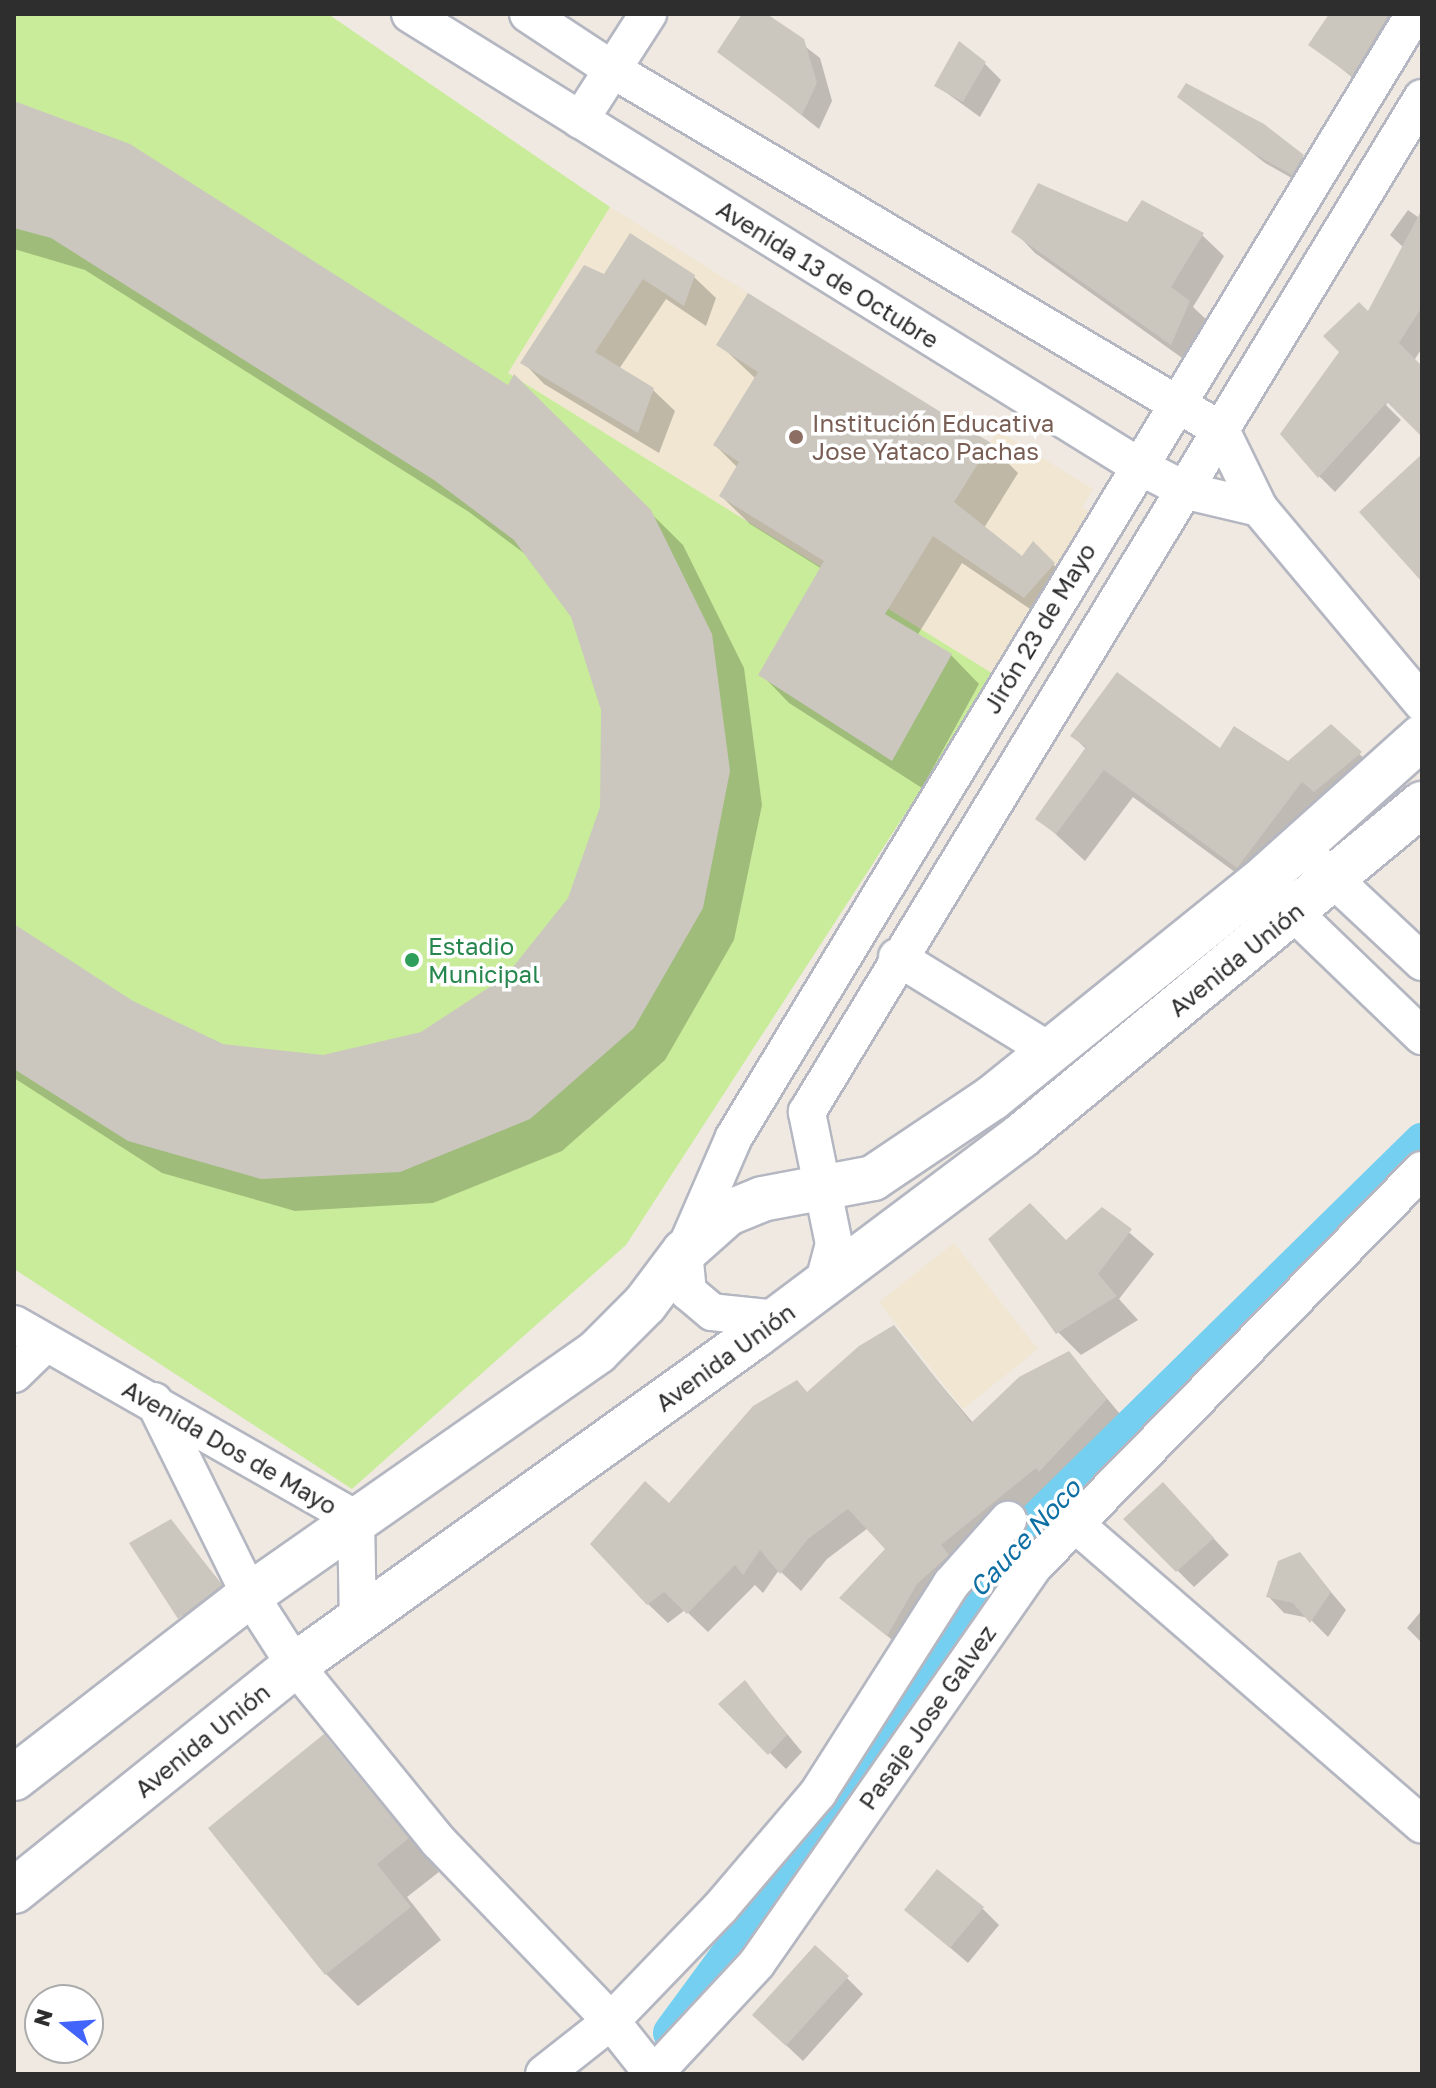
<!DOCTYPE html>
<html>
<head>
<meta charset="utf-8">
<style>
	body { margin:0 }
	#map { position:relative; width:1436px; height:2088px; overflow:hidden; background:#efe9e1; font-family:"Golos Text",sans-serif }
	div>[style] { position:absolute }
	[style*='--x'] { left:calc(var(--x)*1px); top:calc(var(--y)*1px); width:calc(var(--w)*1px); rotate:calc(var(--a)*1deg) }
	.education>* { inset:0; background:#f0e6d1 }
	.pitch>* { inset:0; background:#c9ec9a }
	.shadow>* { inset:0; background:#0003 }
	.canal>* { height:38px; margin:-19px; padding:0 19px; transform-origin:19px; border-radius:19px; background:#75cff0 }
	.building>* { inset:0; background:#cbc7bf }
	.roads { filter:drop-shadow(2px 0 #b4b7c1) drop-shadow(-2px 0 #b4b7c1) drop-shadow(0 2px #b4b7c1) drop-shadow(0 -2px #b4b7c1) }
	.street>* { height:36px; margin:-18px; padding:0 18px; transform-origin:18px; border-radius:18px; background:#fff }
	.secondary>* { height:44px; margin:-22px; padding:0 22px; transform-origin:22px; border-radius:22px; background:#fff }
	.dots>* { width:22px; height:22px; translate:-50% -50%; box-sizing:border-box; border:4px solid #fff; border-radius:50% }
	span { translate:-50% -50%; white-space:nowrap; text-align:center; line-height:1.15; -webkit-text-stroke:7px #fff; paint-order:stroke }
	.street-label { font-size:24px; color:#2e2e2e }
	.education-label { font-size:24px; color:#785e54 }
	.left { translate:0 -50%; text-align:left }
	.leisure-label { font-size:24px; color:#27864d }
	.water-label { font-size:26px; color:#0d6fa3; font-style:italic }
	.frame { position:absolute; inset:0; border:16px solid #2e2e2e; pointer-events:none }
	.north { position:absolute; left:24px; top:1984px; width:80px; height:80px; box-sizing:border-box; background:#fff; border:2px solid #ababab; border-radius:50%; rotate:287deg; font-size:22px; font-weight:700; line-height:32px; text-align:center; color:#2e2e2e }
	.north::after { content:''; display:block; margin:auto; width:28px; height:36px; background:#4264fb; clip-path:polygon(50% 0,100% 100%,50% 72%,0 100%) }
</style>
</head>
<body>
<div id="map">
	<div class="education">
		<div style="clip-path:polygon(610px 207px,990px 443px,998px 431px,1093px 489px,1082px 507px,1093px 515px,995px 675px,508px 373px)"></div>
		<div style="clip-path:polygon(954px 1243px,1038px 1349px,963px 1409px,879px 1302px)"></div>
	</div>
	<div class="pitch">
		<div style="clip-path:polygon(14px 14px,328px 14px,610px 207px,508px 373px,995px 675px,626px 1245px,352px 1489px,14px 1269px)"></div>
	</div>
	<div class="shadow">
		<div style="clip-path:polygon(744px 14px,763px 14px,820px 58px,832px 101px,819px 129px,720px 51px)"></div>
		<div style="clip-path:polygon(1331px 14px,1419px 14px,1369px 91px,1311px 44px)"></div>
		<div style="clip-path:polygon(984px 63px,1001px 80px,980px 117px,937px 86px)"></div>
		<div style="clip-path:polygon(1180px 96px,1303px 157px,1314px 168px,1304px 185px,1265px 163px)"></div>
		<div style="clip-path:polygon(14px 103px,509px 387px,514px 378px,683px 545px,744px 668px,762px 805px,734px 940px,665px 1060px,562px 1151px,433px 1203px,295px 1211px,162px 1173px,14px 1078px,14px 927px,132px 1003px,223px 1046px,323px 1057px,422px 1034px,507px 979px,570px 899px,602px 807px,603px 710px,573px 617px,529px 557px,469px 512px,85px 270px,14px 249px)"></div>
		<div style="clip-path:polygon(1408px 210px,1422px 220px,1422px 348px,1386px 405px,1401px 420px,1335px 492px,1319px 476px,1368px 314px,1404px 248px,1390px 235px)"></div>
		<div style="clip-path:polygon(1128px 224px,1202px 235px,1224px 256px,1193px 307px,1211px 324px,1192px 365px,1035px 253px,1014px 231px)"></div>
		<div style="clip-path:polygon(605px 277px,694px 277px,716px 298px,706px 326px,666px 299px,619px 369px,653px 390px,675px 411px,659px 453px,544px 384px,523px 362px)"></div>
		<div style="clip-path:polygon(719px 344px,990px 445px,1018px 473px,984px 528px,1023px 559px,1033px 544px,1082px 593px,1054px 625px,962px 563px,917px 636px,951px 655px,979px 684px,922px 788px,789px 703px,761px 674px,822px 569px,750px 524px,721px 496px,738px 468px,715px 445px,756px 379px)"></div>
		<div style="clip-path:polygon(1331px 727px,1389px 782px,1266px 895px,1133px 797px,1085px 861px,1038px 818px,1087px 750px,1073px 736px,1220px 751px,1288px 764px)"></div>
		<div style="clip-path:polygon(1102px 1209px,1154px 1254px,1119px 1299px,1138px 1320px,1081px 1355px,1058px 1332px,1066px 1242px)"></div>
		<div style="clip-path:polygon(893px 1328px,974px 1424px,1069px 1353px,1125px 1420px,1060px 1490px,1057px 1487px,959px 1566px,908px 1653px,841px 1598px,888px 1549px,868px 1528px,827px 1559px,801px 1591px,779px 1570px,763px 1593px,755px 1585px,708px 1632px,685px 1610px,668px 1623px,648px 1604px,669px 1506px)"></div>
		<div style="clip-path:polygon(1179px 1501px,1229px 1555px,1194px 1587px,1126px 1519px)"></div>
		<div style="clip-path:polygon(171px 1522px,237px 1603px,196px 1634px,132px 1544px)"></div>
		<div style="clip-path:polygon(1300px 1555px,1346px 1610px,1328px 1637px,1309px 1618px,1284px 1613px,1268px 1596px)"></div>
		<div style="clip-path:polygon(1422px 1610px,1422px 1643px,1407px 1628px)"></div>
		<div style="clip-path:polygon(745px 1683px,802px 1752px,786px 1769px,721px 1704px)"></div>
		<div style="clip-path:polygon(324px 1737px,439px 1872px,407px 1897px,441px 1940px,358px 2006px,326px 1974px,211px 1828px)"></div>
		<div style="clip-path:polygon(983px 1909px,999px 1925px,968px 1963px,906px 1910px)"></div>
		<div style="clip-path:polygon(847px 1978px,863px 1994px,803px 2061px,771px 2031px)"></div>
	</div>
	<div class="canal">
		<div style="--x:672;--y:2033;--w:205;--a:-53.7"></div>
		<div style="--x:793;--y:1868;--w:317;--a:-57"></div>
		<div style="--x:966;--y:1602;--w:68;--a:-51.6"></div>
		<div style="--x:1008;--y:1549;--w:581;--a:-44.51"></div>
	</div>
	<div class="building">
		<div style="clip-path:polygon(742px 14px,767px 14px,804px 39px,817px 83px,802px 115px,717px 52px)"></div>
		<div style="clip-path:polygon(1329px 14px,1389px 14px,1352px 76px,1308px 45px)"></div>
		<div style="clip-path:polygon(959px 41px,986px 62px,963px 102px,934px 86px)"></div>
		<div style="clip-path:polygon(1186px 83px,1264px 124px,1304px 155px,1292px 175px,1251px 152px,1177px 97px)"></div>
		<div style="clip-path:polygon(14px 101px,130px 144px,508px 385px,514px 374px,651px 510px,712px 634px,730px 771px,703px 908px,634px 1028px,530px 1119px,400px 1172px,261px 1179px,128px 1141px,14px 1069px,14px 924px,133px 1001px,223px 1044px,323px 1055px,421px 1032px,505px 977px,568px 898px,600px 807px,601px 710px,571px 617px,514px 540px,434px 480px,51px 238px,14px 228px)"></div>
		<div style="clip-path:polygon(1038px 183px,1127px 222px,1142px 200px,1204px 233px,1171px 287px,1190px 301px,1171px 345px,1011px 232px)"></div>
		<div style="clip-path:polygon(1422px 209px,1422px 307px,1399px 343px,1422px 366px,1422px 437px,1387px 402px,1318px 478px,1280px 434px,1339px 352px,1323px 336px,1359px 302px,1368px 311px)"></div>
		<div style="clip-path:polygon(630px 233px,695px 275px,684px 306px,643px 279px,595px 352px,654px 388px,638px 433px,520px 363px,584px 265px,604px 274px)"></div>
		<div style="clip-path:polygon(748px 293px,991px 443px,954px 502px,1022px 556px,1033px 541px,1055px 563px,1024px 598px,933px 536px,885px 614px,952px 654px,892px 761px,758px 675px,824px 561px,719px 496px,739px 462px,713px 445px,758px 372px,716px 345px)"></div>
		<div style="clip-path:polygon(1422px 454px,1422px 582px,1359px 512px)"></div>
		<div style="clip-path:polygon(1117px 672px,1220px 748px,1234px 726px,1288px 761px,1331px 724px,1362px 752px,1314px 792px,1302px 782px,1237px 868px,1104px 770px,1056px 834px,1035px 819px,1086px 747px,1070px 736px)"></div>
		<div style="clip-path:polygon(1030px 1203px,1066px 1240px,1102px 1207px,1132px 1229px,1098px 1274px,1117px 1296px,1056px 1334px,988px 1239px)"></div>
		<div style="clip-path:polygon(894px 1325px,971px 1423px,1019px 1377px,1069px 1351px,1107px 1399px,1039px 1472px,1036px 1468px,941px 1545px,949px 1555px,917px 1584px,887px 1636px,839px 1598px,885px 1549px,848px 1509px,808px 1539px,780px 1574px,760px 1550px,743px 1575px,735px 1565px,687px 1614px,664px 1592px,647px 1605px,590px 1544px,645px 1481px,669px 1503px,753px 1406px,797px 1380px,807px 1392px,859px 1346px)"></div>
		<div style="clip-path:polygon(1163px 1482px,1214px 1538px,1176px 1572px,1123px 1519px)"></div>
		<div style="clip-path:polygon(171px 1519px,222px 1585px,178px 1619px,129px 1543px)"></div>
		<div style="clip-path:polygon(1300px 1552px,1331px 1592px,1310px 1623px,1293px 1603px,1266px 1597px,1278px 1561px)"></div>
		<div style="clip-path:polygon(745px 1680px,787px 1735px,768px 1755px,718px 1704px)"></div>
		<div style="clip-path:polygon(324px 1734px,409px 1838px,377px 1864px,411px 1907px,325px 1975px,208px 1828px)"></div>
		<div style="clip-path:polygon(937px 1869px,984px 1907px,950px 1948px,904px 1910px)"></div>
		<div style="clip-path:polygon(815px 1945px,849px 1976px,786px 2046px,752px 2015px)"></div>
	</div>
	<div class="roads">
		<div class="street">
			<div style="--x:410;--y:14;--w:856;--a:31.81"></div>
			<div style="--x:1137;--y:465;--w:56;--a:27.5"></div>
			<div style="--x:1187;--y:491;--w:74;--a:13.3"></div>
			<div style="--x:528;--y:14;--w:102;--a:33.4"></div>
			<div style="--x:613;--y:70;--w:707;--a:30.63"></div>
			<div style="--x:1221;--y:430;--w:87;--a:64"></div>
			<div style="--x:1259;--y:508;--w:254;--a:50.1"></div>
			<div style="--x:580;--y:120;--w:126;--a:-57.3"></div>
			<div style="--x:1312;--y:859;--w:151;--a:43.1"></div>
			<div style="--x:1278;--y:890;--w:27;--a:56"></div>
			<div style="--x:1293;--y:912;--w:179;--a:43.9"></div>
			<div style="--x:897;--y:957;--w:180;--a:31.6"></div>
			<div style="--x:823;--y:1285;--w:42;--a:-75"></div>
			<div style="--x:834;--y:1244;--w:135;--a:-101.6"></div>
			<div style="--x:807;--y:1112;--w:1186;--a:-58.76"></div>
			<div style="--x:777;--y:1319;--w:65;--a:-173.9"></div>
			<div style="--x:712;--y:1312;--w:31;--a:-140"></div>
			<div style="--x:688;--y:1292;--w:40;--a:-95.7"></div>
			<div style="--x:684;--y:1252;--w:125;--a:-66.5"></div>
			<div style="--x:734;--y:1137;--w:1313;--a:-58.8"></div>
			<div style="--x:14;--y:1324;--w:394;--a:29.7"></div>
			<div style="--x:356;--y:1519;--w:102;--a:88.9"></div>
			<div style="--x:14;--y:1374;--w:43;--a:-44.1"></div>
			<div style="--x:154;--y:1401;--w:216;--a:63.7"></div>
			<div style="--x:250;--y:1595;--w:83;--a:57.3"></div>
			<div style="--x:295;--y:1665;--w:227;--a:50.9"></div>
			<div style="--x:438;--y:1841;--w:250;--a:46.1"></div>
			<div style="--x:611;--y:2021;--w:68;--a:51.6"></div>
			<div style="--x:1075;--y:1524;--w:459;--a:40.9"></div>
			<div style="--x:544;--y:2074;--w:85;--a:-38.3"></div>
			<div style="--x:611;--y:2021;--w:158;--a:-46"></div>
			<div style="--x:721;--y:1907;--w:150;--a:-49.6"></div>
			<div style="--x:818;--y:1793;--w:248;--a:-57.5"></div>
			<div style="--x:951;--y:1584;--w:86;--a:-48.3"></div>
			<div style="--x:654;--y:2074;--w:151;--a:-47.1"></div>
			<div style="--x:757;--y:1963;--w:483;--a:-55.1"></div>
			<div style="--x:1033;--y:1567;--w:556;--a:-45.58"></div>
		</div>
		<div class="secondary">
			<div style="--x:14;--y:1778;--w:299;--a:-37.8"></div>
			<div style="--x:250;--y:1595;--w:424;--a:-35"></div>
			<div style="--x:597;--y:1352;--w:68;--a:-45"></div>
			<div style="--x:645;--y:1304;--w:65;--a:-53.1"></div>
			<div style="--x:684;--y:1252;--w:59;--a:-41.6"></div>
			<div style="--x:728;--y:1213;--w:37;--a:-22"></div>
			<div style="--x:762;--y:1199;--w:113;--a:-10.7"></div>
			<div style="--x:873;--y:1178;--w:143;--a:-33.9"></div>
			<div style="--x:992;--y:1098;--w:355;--a:-38.9"></div>
			<div style="--x:1268;--y:875;--w:207;--a:-41.9"></div>
			<div style="--x:14;--y:1891;--w:361;--a:-38.8"></div>
			<div style="--x:295;--y:1665;--w:567;--a:-35.6"></div>
			<div style="--x:756;--y:1335;--w:331;--a:-36.9"></div>
			<div style="--x:1021;--y:1136;--w:521;--a:-39.62"></div>
		</div>
	</div>
	<div class="dots">
		<div style="left:796px;top:437px;background:#8d6e63"></div>
		<div style="left:412px;top:960px;background:#2e9e5b"></div>
	</div>
	<div class="street-label">
		<span style="left:828px;top:274px;rotate:32deg">Avenida 13 de Octubre</span>
		<span style="left:1039px;top:628px;rotate:-59deg">Jirón 23 de Mayo</span>
		<span style="left:1236px;top:959px;rotate:-39deg">Avenida Unión</span>
		<span style="left:725px;top:1357px;rotate:-36deg">Avenida Unión</span>
		<span style="left:230px;top:1447px;rotate:30deg">Avenida Dos de Mayo</span>
		<span style="left:927px;top:1717px;rotate:-55deg">Pasaje Jose Galvez</span>
		<span style="left:202px;top:1740px;rotate:-39deg">Avenida Unión</span>
	</div>
	<div class="education-label">
		<span class="left" style="left:812px;top:437px">Institución Educativa<br>Jose Yataco Pachas</span>
	</div>
	<div class="leisure-label">
		<span class="left" style="left:428px;top:960px">Estadio<br>Municipal</span>
	</div>
	<div class="water-label">
		<span style="left:1025px;top:1538px;rotate:-47deg">Cauce Noco</span>
	</div>
	<div class="frame"></div>
	<div class="north">N</div>
</div>
</body>
</html>
